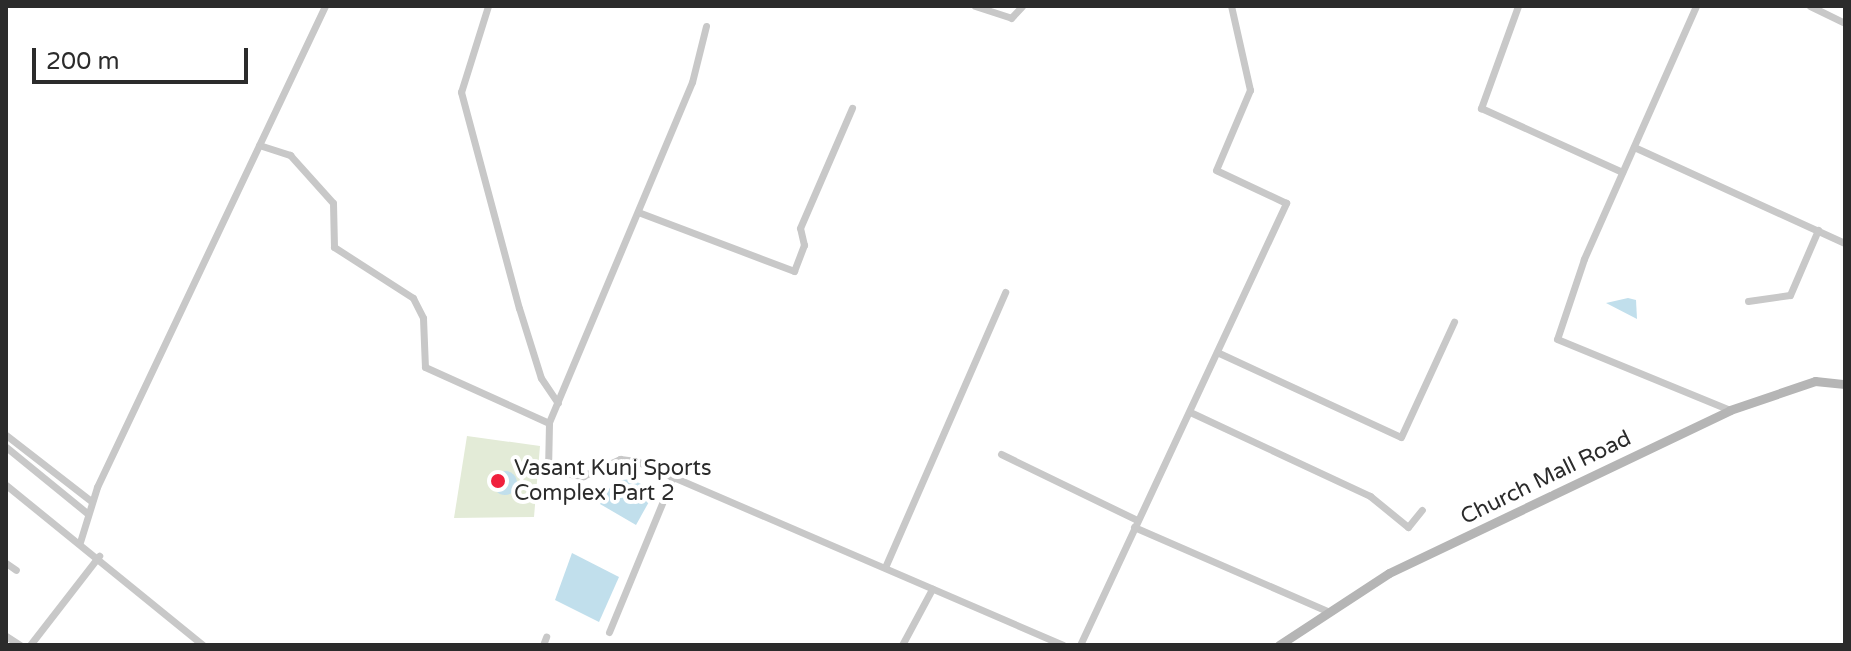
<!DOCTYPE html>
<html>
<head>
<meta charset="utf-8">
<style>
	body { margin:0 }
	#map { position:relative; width:1851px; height:651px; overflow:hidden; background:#fff; font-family:"Varela Round",sans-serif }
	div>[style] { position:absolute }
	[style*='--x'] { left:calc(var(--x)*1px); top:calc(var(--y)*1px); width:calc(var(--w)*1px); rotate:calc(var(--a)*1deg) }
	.green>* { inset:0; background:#e3ebd7 }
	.water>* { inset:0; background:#c1dfec }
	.round { border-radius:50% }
	.street>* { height:7px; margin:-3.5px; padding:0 3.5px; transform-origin:3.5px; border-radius:3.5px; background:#c8c8c8 }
	.secondary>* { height:9px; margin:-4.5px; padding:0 4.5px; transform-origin:4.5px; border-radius:4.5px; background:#b5b5b5 }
	.dots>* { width:22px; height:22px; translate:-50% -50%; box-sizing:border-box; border:4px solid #fff; border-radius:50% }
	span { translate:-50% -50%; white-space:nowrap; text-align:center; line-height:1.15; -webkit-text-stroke:8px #fff; paint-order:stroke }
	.poi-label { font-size:22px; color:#2b2b2b }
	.left { translate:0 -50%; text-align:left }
	.street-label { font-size:22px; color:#2b2b2b }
	.frame { position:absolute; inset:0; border:8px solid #2b2b2b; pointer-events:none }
	.scale { position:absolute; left:32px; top:48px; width:216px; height:36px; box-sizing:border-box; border:4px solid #2b2b2b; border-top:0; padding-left:10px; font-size:24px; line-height:28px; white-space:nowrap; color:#2b2b2b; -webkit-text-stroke:6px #fff; paint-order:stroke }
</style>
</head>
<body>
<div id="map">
	<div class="green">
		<div style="clip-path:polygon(467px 436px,540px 446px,534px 517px,454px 518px)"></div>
	</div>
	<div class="water">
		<div style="clip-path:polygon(1628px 298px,1636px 300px,1637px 319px,1606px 303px)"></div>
		<div class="round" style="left:493px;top:471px;width:24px;height:24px"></div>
		<div style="clip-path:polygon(631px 479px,655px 491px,636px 525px,600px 504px,614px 481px)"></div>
		<div style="clip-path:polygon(572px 553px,619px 577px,599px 622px,555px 600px)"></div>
	</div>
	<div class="street">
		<div style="--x:488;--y:6;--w:90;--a:107.4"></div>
		<div style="--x:461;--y:92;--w:224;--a:75"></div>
		<div style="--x:519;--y:308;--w:73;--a:72.6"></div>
		<div style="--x:541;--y:378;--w:30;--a:56"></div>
		<div style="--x:975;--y:6;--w:38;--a:18"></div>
		<div style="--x:1011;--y:18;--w:16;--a:-47"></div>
		<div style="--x:1518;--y:6;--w:109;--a:109.9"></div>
		<div style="--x:1481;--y:108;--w:155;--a:24.4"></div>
		<div style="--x:1696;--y:6;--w:277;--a:113.9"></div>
		<div style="--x:1584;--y:259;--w:84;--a:108.6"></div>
		<div style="--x:1557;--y:339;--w:187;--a:22.3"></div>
		<div style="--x:1810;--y:6;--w:39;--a:26"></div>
		<div style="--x:706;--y:26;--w:58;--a:104"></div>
		<div style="--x:692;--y:82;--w:370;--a:112.8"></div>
		<div style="--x:549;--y:423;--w:47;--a:91.2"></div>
		<div style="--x:548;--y:470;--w:36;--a:10"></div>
		<div style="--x:583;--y:476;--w:41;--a:-24.7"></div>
		<div style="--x:620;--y:459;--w:16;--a:7"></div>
		<div style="--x:636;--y:461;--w:465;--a:23.3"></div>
		<div style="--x:259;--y:145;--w:33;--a:18"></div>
		<div style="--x:290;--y:155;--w:64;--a:48.1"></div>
		<div style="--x:333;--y:203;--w:44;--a:88.7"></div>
		<div style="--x:334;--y:247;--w:94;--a:32.8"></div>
		<div style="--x:413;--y:298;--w:22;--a:63"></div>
		<div style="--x:423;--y:318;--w:49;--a:87.7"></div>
		<div style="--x:425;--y:367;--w:136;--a:24.3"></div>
		<div style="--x:1634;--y:147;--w:232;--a:24.5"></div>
		<div style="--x:638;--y:212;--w:167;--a:20.7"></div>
		<div style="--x:794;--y:271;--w:28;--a:-69"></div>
		<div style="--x:804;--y:245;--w:17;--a:-103"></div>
		<div style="--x:800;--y:228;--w:131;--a:-66.6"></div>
		<div style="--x:1748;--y:301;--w:42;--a:-8.1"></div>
		<div style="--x:1790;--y:295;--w:71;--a:-66.7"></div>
		<div style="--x:1219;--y:353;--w:200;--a:24.8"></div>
		<div style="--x:1401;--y:437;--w:127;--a:-65.3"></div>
		<div style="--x:1190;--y:412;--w:199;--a:25"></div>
		<div style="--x:1370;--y:496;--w:49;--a:39.2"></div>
		<div style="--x:1408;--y:527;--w:22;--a:-51"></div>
		<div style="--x:6;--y:435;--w:108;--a:37.8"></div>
		<div style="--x:6;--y:447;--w:104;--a:39.2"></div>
		<div style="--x:1001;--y:454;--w:151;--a:25.9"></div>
		<div style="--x:6;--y:485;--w:254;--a:39.1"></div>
		<div style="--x:1134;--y:527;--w:210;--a:23.5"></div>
		<div style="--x:80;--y:542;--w:58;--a:-72.8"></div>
		<div style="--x:97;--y:487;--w:532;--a:-64.64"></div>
		<div style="--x:6;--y:563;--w:12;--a:35"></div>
		<div style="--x:886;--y:565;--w:298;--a:-66.4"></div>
		<div style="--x:609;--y:632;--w:171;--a:-67.6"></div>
		<div style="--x:6;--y:636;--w:17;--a:33"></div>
		<div style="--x:30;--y:645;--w:113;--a:-52.2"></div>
		<div style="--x:543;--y:645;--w:9;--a:-69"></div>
		<div style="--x:902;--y:645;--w:64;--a:-61.8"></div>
		<div style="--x:1080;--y:645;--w:488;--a:-65"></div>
		<div style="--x:1286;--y:203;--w:77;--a:-154.8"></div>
		<div style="--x:1216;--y:170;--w:87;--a:-67"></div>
		<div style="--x:1250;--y:90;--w:86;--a:-102.7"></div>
	</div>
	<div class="secondary">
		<div style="--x:1279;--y:645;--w:131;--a:-33.2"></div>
		<div style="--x:1389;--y:573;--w:378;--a:-25.5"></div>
		<div style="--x:1730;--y:410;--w:90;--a:-18.8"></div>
		<div style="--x:1815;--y:381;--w:30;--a:6"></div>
	</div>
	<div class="dots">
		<div style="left:498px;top:481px;background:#f0203d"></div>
	</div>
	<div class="poi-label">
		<span class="left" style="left:514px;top:481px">Vasant Kunj Sports<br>Complex Part 2</span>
	</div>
	<div class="street-label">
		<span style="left:1546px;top:478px;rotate:-26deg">Church Mall Road</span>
	</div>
	<div class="frame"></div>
	<div class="scale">200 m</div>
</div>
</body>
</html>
